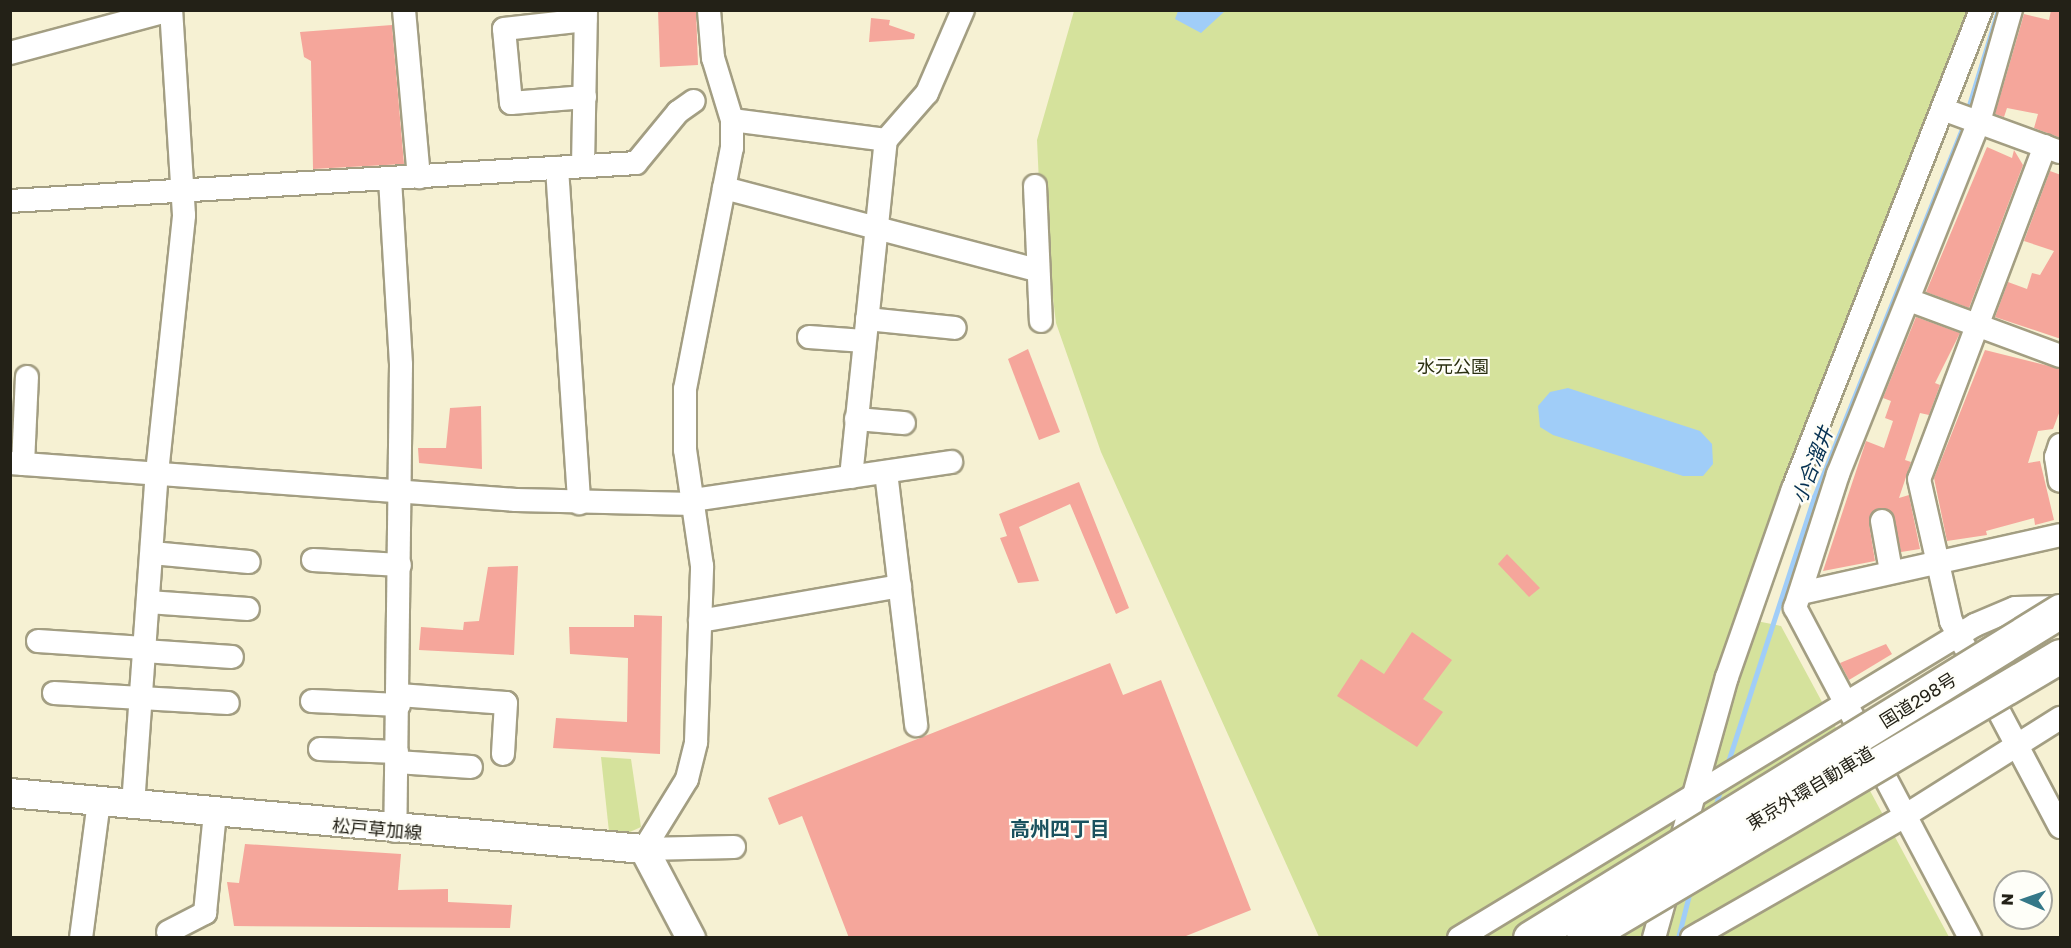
<!DOCTYPE html>
<html>
<head>
<meta charset="utf-8">
<style>
	body { margin:0 }
	#map { position:relative; width:2071px; height:948px; overflow:hidden; background:#f6f1d3; font-family:"Golos Text","Noto Sans JP",sans-serif }
	div>[style] { position:absolute }
	[style*='--x'] { left:calc(var(--x)*1px); top:calc(var(--y)*1px); width:calc(var(--w)*1px); rotate:calc(var(--a)*1deg) }
	.green>* { inset:0; background:#d5e29c }
	.water>* { inset:0; background:#a0cdf8 }
	.stream>* { height:4.5px; margin:-2.25px; padding:0 2.25px; transform-origin:2.25px; border-radius:2.25px; background:#a0cdf8 }
	.building>* { inset:0; background:#f5a69b }
	.roads { filter:drop-shadow(2px 0 #a39e82) drop-shadow(-2px 0 #a39e82) drop-shadow(0 2px #a39e82) drop-shadow(0 -2px #a39e82) }
	.minor>* { height:22px; margin:-11px; padding:0 11px; transform-origin:11px; border-radius:11px; background:#fff }
	.major>* { height:28px; margin:-14px; padding:0 14px; transform-origin:14px; border-radius:14px; background:#fff }
	.bridges { filter:drop-shadow(2px 0 #a39e82) drop-shadow(-2px 0 #a39e82) drop-shadow(0 2px #a39e82) drop-shadow(0 -2px #a39e82) }
	.highway-bridge>* { height:33px; margin:-16.5px; padding:0 16.5px; transform-origin:16.5px; border-radius:16.5px; background:#fff }
	span { translate:-50% -50%; white-space:nowrap; text-align:center; line-height:1.15; -webkit-text-stroke:4.5px #fefef8; paint-order:stroke }
	.park-label { font-size:18px; color:#2a2f10 }
	.street-label { font-size:18px; color:#232117 }
	.water-label { font-size:20px; color:#043051; font-style:italic }
	.neighbourhood-label { font-size:20px; color:#1a515e; font-weight:700 }
	.frame { position:absolute; inset:0; border:12px solid #232117; pointer-events:none }
	.north { position:absolute; left:1993px; top:870px; width:60px; height:60px; box-sizing:border-box; background:#fefef8; border:2px solid #a6a69e; border-radius:50%; rotate:272deg; font-size:16px; font-weight:700; line-height:24px; text-align:center; color:#232117 }
	.north::after { content:''; display:block; margin:auto; width:21px; height:27px; background:#357888; clip-path:polygon(50% 0,100% 100%,50% 72%,0 100%) }
</style>
</head>
<body>
<div id="map">
	<div class="green">
		<div style="clip-path:polygon(1074px 11px,1967px 11px,1957px 52px,1742px 618px,1781px 626px,1949px 937px,1319px 937px,1101px 452px,1056px 323px,1047px 248px,1042px 248px,1037px 140px)"></div>
		<div style="clip-path:polygon(601px 757px,631px 759px,641px 827px,610px 841px)"></div>
	</div>
	<div class="water">
		<div style="clip-path:polygon(1178px 11px,1178px 10px,1225px 11px,1201px 33px,1175px 19px)"></div>
		<div style="clip-path:polygon(1568px 388px,1700px 431px,1712px 444px,1713px 464px,1703px 476px,1683px 476px,1553px 435px,1540px 427px,1538px 406px,1550px 392px)"></div>
	</div>
	<div class="stream">
		<div style="--x:1967;--y:112;--w:107;--a:-73.1"></div>
		<div style="--x:1726;--y:768;--w:285;--a:-72"></div>
		<div style="--x:1814;--y:497;--w:403;--a:-68.1"></div>
		<div style="--x:1715;--y:808;--w:19;--a:-74"></div>
		<div style="--x:1678;--y:938;--w:49;--a:-75.7"></div>
	</div>
	<div class="building">
		<div style="clip-path:polygon(658px 10px,696px 10px,698px 65px,660px 67px)"></div>
		<div style="clip-path:polygon(2051px 10px,2061px 10px,2061px 138px,2034px 128px,2038px 114px,2007px 108px,2004px 117px,1995px 114px,2024px 14px,2049px 20px)"></div>
		<div style="clip-path:polygon(871px 18px,890px 20px,889px 25px,915px 34px,914px 39px,869px 42px)"></div>
		<div style="clip-path:polygon(392px 25px,404px 164px,313px 169px,311px 61px,304px 57px,300px 32px)"></div>
		<div style="clip-path:polygon(1987px 147px,2012px 158px,2014px 150px,2023px 165px,1969px 308px,1926px 292px)"></div>
		<div style="clip-path:polygon(2050px 171px,2061px 175px,2061px 339px,1995px 317px,2008px 282px,2027px 289px,2032px 273px,2040px 275px,2054px 251px,2024px 241px)"></div>
		<div style="clip-path:polygon(1916px 317px,1960px 333px,1935px 383px,1940px 385px,1929px 415px,1920px 413px,1905px 460px,1911px 462px,1899px 498px,1909px 495px,1920px 549px,1901px 552px,1893px 513px,1879px 508px,1869px 523px,1875px 561px,1823px 571px,1866px 441px,1884px 448px,1893px 421px,1885px 418px,1891px 401px,1883px 398px)"></div>
		<div style="clip-path:polygon(1028px 349px,1060px 432px,1039px 440px,1008px 359px)"></div>
		<div style="clip-path:polygon(1985px 350px,2061px 369px,2061px 408px,2053px 429px,2038px 431px,2028px 463px,2040px 461px,2054px 520px,2035px 525px,2034px 518px,1986px 531px,1987px 535px,1947px 541px,1934px 478px)"></div>
		<div style="clip-path:polygon(481px 406px,482px 469px,419px 463px,418px 448px,446px 448px,450px 408px)"></div>
		<div style="clip-path:polygon(1079px 482px,1129px 608px,1116px 614px,1070px 504px,1019px 527px,1039px 581px,1018px 583px,1000px 538px,1007px 536px,999px 514px)"></div>
		<div style="clip-path:polygon(1507px 554px,1540px 588px,1529px 597px,1498px 564px)"></div>
		<div style="clip-path:polygon(518px 566px,514px 655px,419px 650px,421px 627px,463px 630px,464px 622px,479px 621px,488px 567px)"></div>
		<div style="clip-path:polygon(634px 615px,662px 616px,660px 754px,553px 748px,556px 718px,627px 722px,628px 658px,570px 654px,569px 627px,634px 627px)"></div>
		<div style="clip-path:polygon(1412px 632px,1452px 660px,1423px 699px,1443px 712px,1417px 747px,1337px 696px,1361px 659px,1384px 674px)"></div>
		<div style="clip-path:polygon(1886px 644px,1892px 654px,1849px 680px,1840px 663px)"></div>
		<div style="clip-path:polygon(1110px 663px,1123px 695px,1161px 680px,1251px 910px,1181px 938px,849px 938px,802px 816px,779px 825px,768px 798px)"></div>
		<div style="clip-path:polygon(245px 844px,401px 854px,398px 890px,448px 889px,448px 902px,512px 905px,510px 928px,234px 926px,227px 882px,239px 883px)"></div>
	</div>
	<div class="roads">
		<div class="minor">
			<div style="--x:404;--y:10;--w:168;--a:84.9"></div>
			<div style="--x:10;--y:53;--w:166;--a:-15"></div>
			<div style="--x:585;--y:97;--w:74;--a:175.4"></div>
			<div style="--x:511;--y:103;--w:74;--a:-95.4"></div>
			<div style="--x:504;--y:29;--w:82;--a:-6.3"></div>
			<div style="--x:1945;--y:110;--w:122;--a:20.1"></div>
			<div style="--x:732;--y:120;--w:155;--a:7.4"></div>
			<div style="--x:886;--y:140;--w:62;--a:-48.9"></div>
			<div style="--x:927;--y:93;--w:90;--a:-66.6"></div>
			<div style="--x:2045;--y:146;--w:356;--a:110.7"></div>
			<div style="--x:1919;--y:479;--w:146;--a:77.3"></div>
			<div style="--x:1951;--y:621;--w:233;--a:62.1"></div>
			<div style="--x:583;--y:166;--w:156;--a:-88.9"></div>
			<div style="--x:557;--y:168;--w:336;--a:86.2"></div>
			<div style="--x:390;--y:179;--w:186;--a:86.6"></div>
			<div style="--x:401;--y:365;--w:466;--a:90.7"></div>
			<div style="--x:1035;--y:186;--w:135;--a:87.5"></div>
			<div style="--x:724;--y:188;--w:323;--a:14.7"></div>
			<div style="--x:10;--y:201;--w:627;--a:-3.47"></div>
			<div style="--x:636;--y:163;--w:66;--a:-50.5"></div>
			<div style="--x:678;--y:112;--w:19;--a:-35"></div>
			<div style="--x:1909;--y:300;--w:161;--a:20.3"></div>
			<div style="--x:867;--y:319;--w:88;--a:5.8"></div>
			<div style="--x:809;--y:337;--w:55;--a:4.2"></div>
			<div style="--x:856;--y:419;--w:48;--a:4.8"></div>
			<div style="--x:2060;--y:445;--w:13;--a:108"></div>
			<div style="--x:2056;--y:457;--w:24;--a:81"></div>
			<div style="--x:10;--y:463;--w:507;--a:4.18"></div>
			<div style="--x:516;--y:500;--w:178;--a:1.3"></div>
			<div style="--x:23;--y:464;--w:87;--a:-87.4"></div>
			<div style="--x:886;--y:472;--w:255;--a:83.2"></div>
			<div style="--x:851;--y:477;--w:339;--a:-84.1"></div>
			<div style="--x:693;--y:500;--w:261;--a:-8.4"></div>
			<div style="--x:1882;--y:521;--w:51;--a:79.8"></div>
			<div style="--x:152;--y:553;--w:97;--a:5.3"></div>
			<div style="--x:313;--y:560;--w:87;--a:3.3"></div>
			<div style="--x:1801;--y:593;--w:265;--a:-12.6"></div>
			<div style="--x:148;--y:602;--w:100;--a:4"></div>
			<div style="--x:700;--y:621;--w:203;--a:-9.9"></div>
			<div style="--x:38;--y:641;--w:106;--a:3.8"></div>
			<div style="--x:144;--y:651;--w:88;--a:3.9"></div>
			<div style="--x:54;--y:693;--w:174;--a:3.3"></div>
			<div style="--x:399;--y:695;--w:107;--a:4.3"></div>
			<div style="--x:506;--y:703;--w:51;--a:93.4"></div>
			<div style="--x:312;--y:701;--w:87;--a:2.6"></div>
			<div style="--x:320;--y:749;--w:77;--a:2.2"></div>
			<div style="--x:397;--y:762;--w:74;--a:3.9"></div>
			<div style="--x:133;--y:805;--w:333;--a:-85.9"></div>
			<div style="--x:157;--y:473;--w:259;--a:-84"></div>
			<div style="--x:184;--y:215;--w:205;--a:-93.6"></div>
			<div style="--x:644;--y:849;--w:82;--a:-58.4"></div>
			<div style="--x:687;--y:779;--w:38;--a:-76"></div>
			<div style="--x:696;--y:742;--w:176;--a:-88"></div>
			<div style="--x:702;--y:566;--w:117;--a:-98.3"></div>
			<div style="--x:685;--y:450;--w:61;--a:-90"></div>
			<div style="--x:685;--y:389;--w:246;--a:-79"></div>
			<div style="--x:732;--y:148;--w:28;--a:-90"></div>
			<div style="--x:732;--y:120;--w:65;--a:-107"></div>
			<div style="--x:713;--y:58;--w:48;--a:-94.8"></div>
			<div style="--x:644;--y:849;--w:90;--a:-1.3"></div>
			<div style="--x:168;--y:932;--w:42;--a:-27.2"></div>
			<div style="--x:205;--y:913;--w:100;--a:-84.3"></div>
			<div style="--x:81;--y:938;--w:138;--a:-82.5"></div>
			<div style="--x:1459;--y:938;--w:604;--a:-31.24"></div>
			<div style="--x:1975;--y:625;--w:43;--a:-23"></div>
			<div style="--x:2015;--y:608;--w:45;--a:-1.3"></div>
			<div style="--x:1654;--y:938;--w:271;--a:-74.4"></div>
			<div style="--x:1727;--y:677;--w:199;--a:-70.7"></div>
			<div style="--x:1793;--y:489;--w:515;--a:-68.57"></div>
			<div style="--x:1692;--y:938;--w:243;--a:-29.8"></div>
			<div style="--x:1903;--y:817;--w:186;--a:-32.2"></div>
			<div style="--x:1970;--y:938;--w:374;--a:-117.9"></div>
			<div style="--x:1795;--y:608;--w:141;--a:-72.2"></div>
			<div style="--x:1838;--y:474;--w:379;--a:-68.2"></div>
			<div style="--x:1979;--y:122;--w:116;--a:-74.1"></div>
		</div>
		<div class="major">
			<div style="--x:10;--y:793;--w:636;--a:5.05"></div>
			<div style="--x:644;--y:849;--w:101;--a:62.2"></div>
		</div>
	</div>
	<div class="bridges">
		<div class="highway-bridge">
			<div style="--x:1530;--y:938;--w:623;--a:-31.67"></div>
			<div style="--x:1583;--y:938;--w:554;--a:-30.59"></div>
		</div>
	</div>
	<div class="park-label">
		<span style="left:1453px;top:366px">水元公園</span>
	</div>
	<div class="street-label">
		<span style="left:1918px;top:700px;rotate:-32deg">国道298号</span>
		<span style="left:1810px;top:788px;rotate:-31deg">東京外環自動車道</span>
		<span style="left:377px;top:829px;rotate:5deg">松戸草加線</span>
	</div>
	<div class="water-label">
		<span style="left:1812px;top:465px;rotate:-69deg">小合溜井</span>
	</div>
	<div class="neighbourhood-label">
		<span style="left:1060px;top:828px">高州四丁目</span>
	</div>
	<div class="frame"></div>
	<div class="north">N</div>
</div>
</body>
</html>
